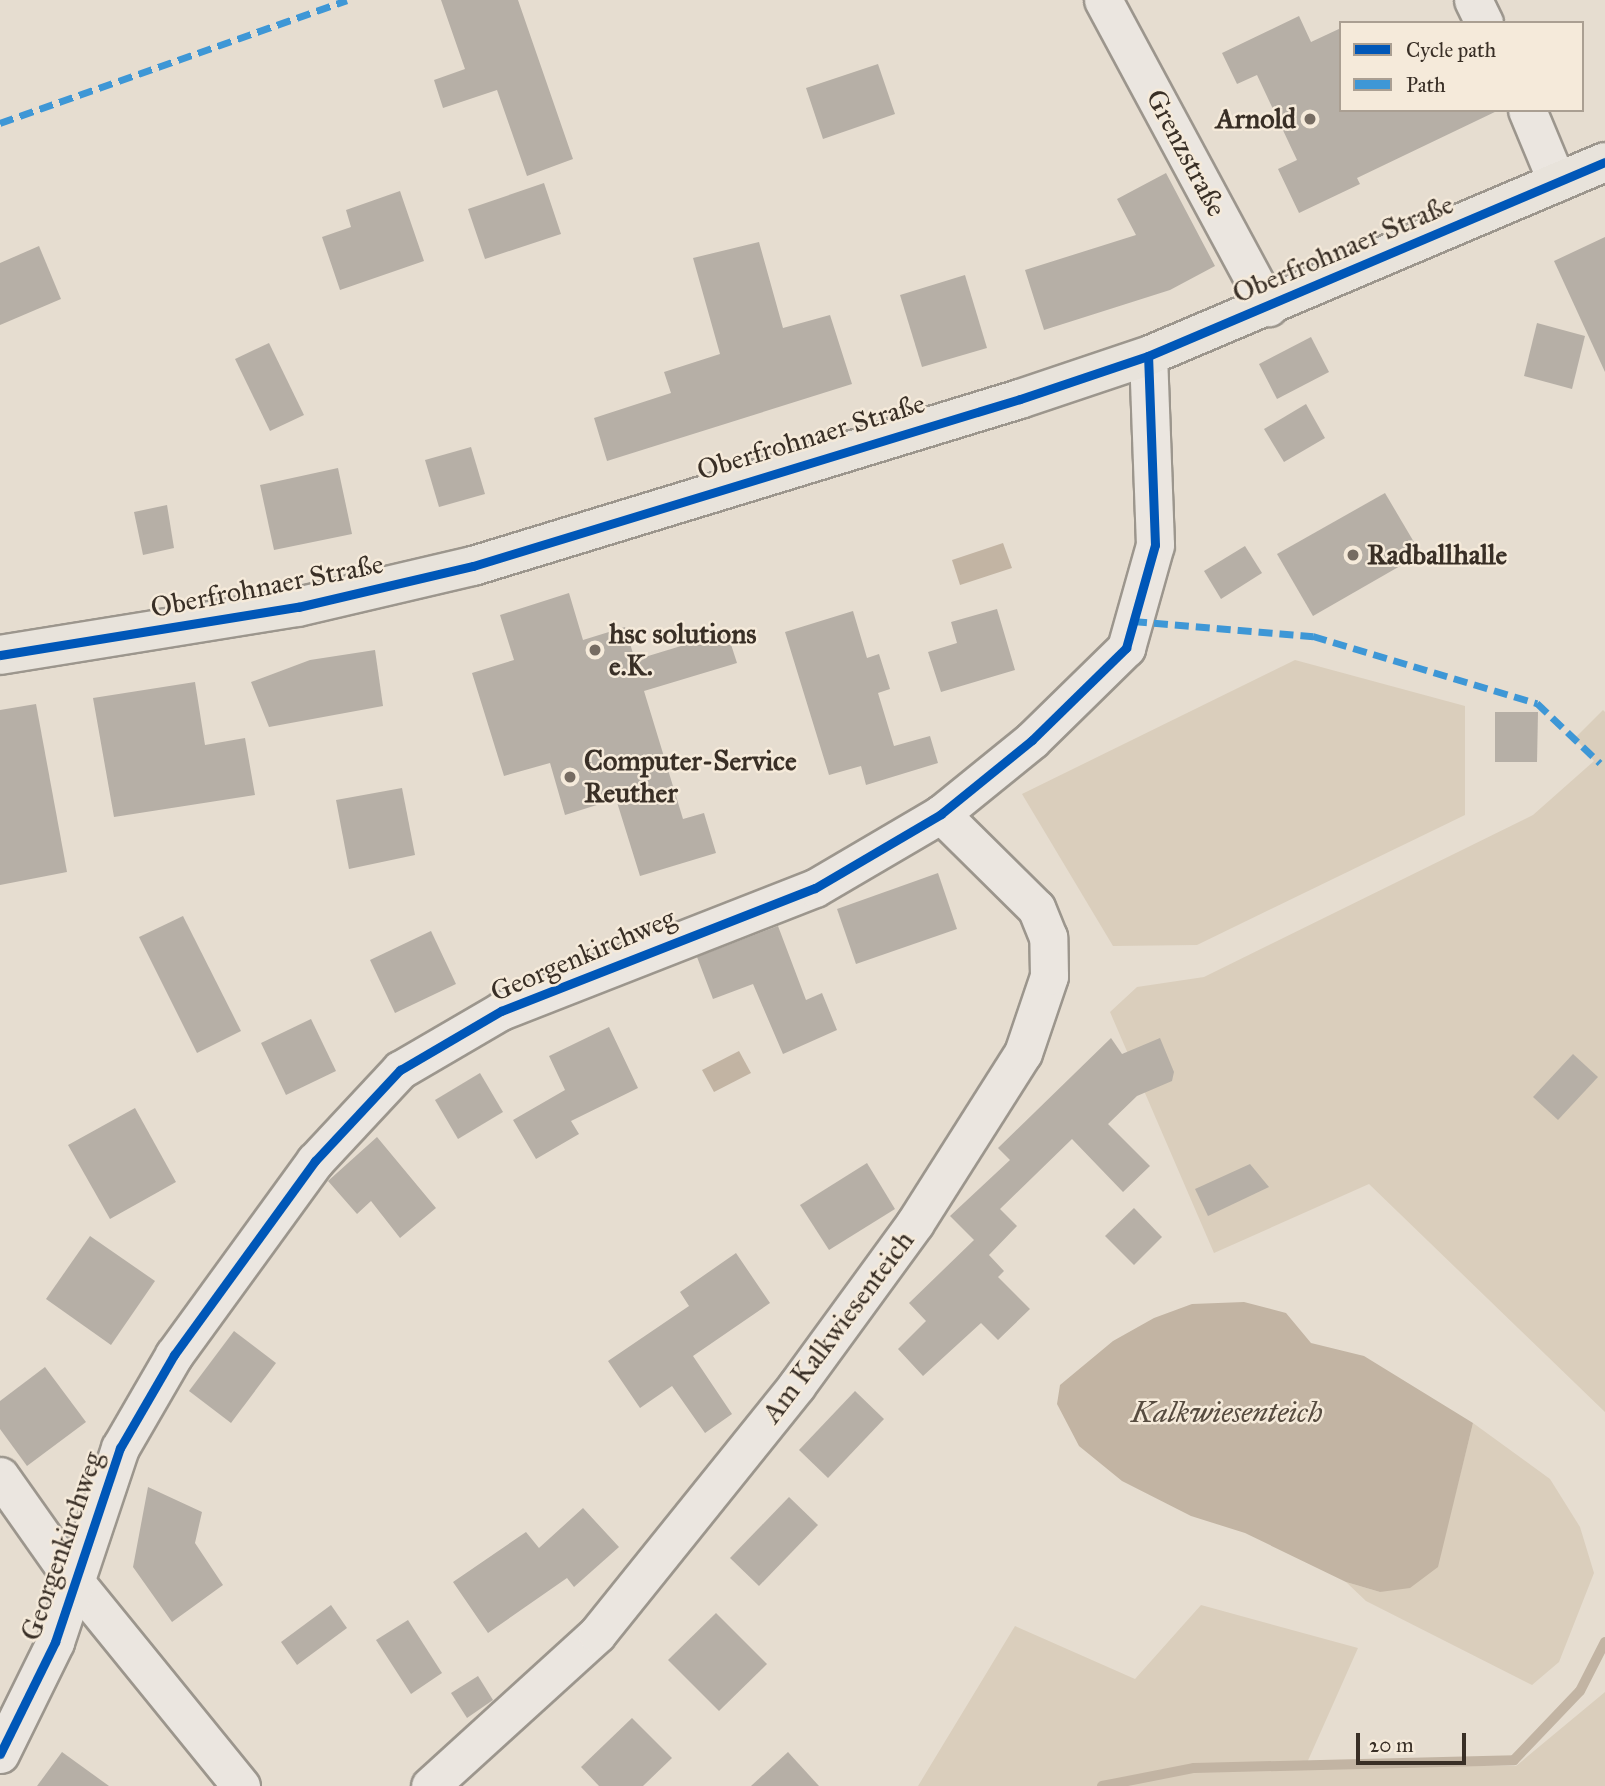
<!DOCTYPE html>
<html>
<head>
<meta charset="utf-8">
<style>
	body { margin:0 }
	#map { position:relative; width:1605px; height:1786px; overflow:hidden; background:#e6ddd0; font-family:"IM FELL Great Primer",serif }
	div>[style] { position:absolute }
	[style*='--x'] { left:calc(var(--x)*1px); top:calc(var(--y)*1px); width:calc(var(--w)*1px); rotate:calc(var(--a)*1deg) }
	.green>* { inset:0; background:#dacebc }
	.water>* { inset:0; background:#c2b4a3 }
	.stream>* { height:10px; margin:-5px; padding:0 5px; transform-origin:5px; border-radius:5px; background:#c2b4a3 }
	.building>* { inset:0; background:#b6afa6 }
	.roads { filter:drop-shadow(2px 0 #9c968d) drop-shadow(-2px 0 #9c968d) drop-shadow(0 2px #9c968d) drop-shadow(0 -2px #9c968d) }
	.minor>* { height:37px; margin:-18.5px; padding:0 18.5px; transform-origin:18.5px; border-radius:18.5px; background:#ebe6e0 }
	.major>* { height:38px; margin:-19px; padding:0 19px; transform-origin:19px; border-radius:19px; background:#e8e3db }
	.quiet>* { height:7px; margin-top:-3.5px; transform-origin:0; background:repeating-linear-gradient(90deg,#3e97d6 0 14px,transparent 0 21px) }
	.cycleway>* { height:9px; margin:-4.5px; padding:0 4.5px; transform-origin:4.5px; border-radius:4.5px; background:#0057b8 }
	.dots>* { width:19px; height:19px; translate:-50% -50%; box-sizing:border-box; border:4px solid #f5eada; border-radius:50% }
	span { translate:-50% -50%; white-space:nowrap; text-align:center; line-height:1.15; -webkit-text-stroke:5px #f5eada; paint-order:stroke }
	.poi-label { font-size:28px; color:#392f26; font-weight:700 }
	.right { translate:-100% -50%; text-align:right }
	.left { translate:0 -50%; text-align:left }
	.street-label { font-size:28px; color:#392f26 }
	.water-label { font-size:30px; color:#574c40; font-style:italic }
	.legend { position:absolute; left:1339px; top:21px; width:245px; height:91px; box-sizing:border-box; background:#f5eada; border:2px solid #aa9f92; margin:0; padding:9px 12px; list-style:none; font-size:21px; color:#392f26 }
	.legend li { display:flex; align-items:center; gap:14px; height:35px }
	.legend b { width:35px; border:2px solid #aa9f92 }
	.scale { position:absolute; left:1356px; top:1733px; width:110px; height:32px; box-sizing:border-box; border:4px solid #392f26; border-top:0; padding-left:9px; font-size:21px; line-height:24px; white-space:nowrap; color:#392f26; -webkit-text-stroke:5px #f5eada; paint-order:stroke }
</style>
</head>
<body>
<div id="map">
	<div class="green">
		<div style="clip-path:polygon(1295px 660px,1465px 706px,1465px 815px,1197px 945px,1113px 946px,1022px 794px)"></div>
		<div style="clip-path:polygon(1603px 710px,1605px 712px,1605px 1412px,1369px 1184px,1214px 1253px,1110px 1012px,1137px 987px,1204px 977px,1533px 815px,1594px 761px,1575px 738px)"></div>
		<div style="clip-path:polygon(1473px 1423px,1550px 1479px,1580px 1527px,1594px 1573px,1559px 1662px,1532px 1685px,1366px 1601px,1346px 1582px,1380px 1592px,1437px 1567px)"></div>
		<div style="clip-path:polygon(1201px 1605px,1358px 1648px,1306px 1765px,1516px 1766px,1605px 1692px,1605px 1786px,918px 1786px,1015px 1626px,1135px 1679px)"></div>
	</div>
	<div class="water">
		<div style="clip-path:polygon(1003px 543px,1012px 568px,960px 585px,952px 560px)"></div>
		<div style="clip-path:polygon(739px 1051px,751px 1073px,714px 1092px,702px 1070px)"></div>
		<div style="clip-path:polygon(1244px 1302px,1286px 1313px,1311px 1343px,1364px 1356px,1473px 1423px,1438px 1567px,1410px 1588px,1380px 1592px,1346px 1582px,1245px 1533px,1191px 1516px,1122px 1481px,1079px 1446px,1057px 1404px,1060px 1385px,1113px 1341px,1154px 1318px,1192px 1304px)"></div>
	</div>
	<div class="stream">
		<div style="--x:1102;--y:1786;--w:94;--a:-11.1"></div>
		<div style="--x:1194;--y:1768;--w:320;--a:-1.4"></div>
		<div style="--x:1514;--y:1760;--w:95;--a:-46.3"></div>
		<div style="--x:1580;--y:1691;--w:55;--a:-63"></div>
	</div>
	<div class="building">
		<div style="clip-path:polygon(441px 0,518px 0,573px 159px,527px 176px,497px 90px,443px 108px,434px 80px,465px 69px)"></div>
		<div style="clip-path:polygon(1299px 16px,1311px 42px,1341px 28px,1341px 110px,1499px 110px,1357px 178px,1360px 184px,1299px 213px,1278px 169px,1297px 160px,1257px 75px,1237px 84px,1222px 53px)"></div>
		<div style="clip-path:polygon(878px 64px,895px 114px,823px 139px,806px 88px)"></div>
		<div style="clip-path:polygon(1166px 173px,1215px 266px,1170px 290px,1044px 330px,1025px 270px,1136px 235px,1117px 199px)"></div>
		<div style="clip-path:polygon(544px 183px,561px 234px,485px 259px,468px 209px)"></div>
		<div style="clip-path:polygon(400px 191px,424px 261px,340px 290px,322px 237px,351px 227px,346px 210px)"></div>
		<div style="clip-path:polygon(1605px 237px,1605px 372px,1554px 261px)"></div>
		<div style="clip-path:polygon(759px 242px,783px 328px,830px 315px,852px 384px,607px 461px,594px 418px,671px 393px,664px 372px,720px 354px,693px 258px)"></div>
		<div style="clip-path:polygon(39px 246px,61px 299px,0 325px,0 263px)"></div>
		<div style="clip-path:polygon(965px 275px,987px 348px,922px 367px,900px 295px)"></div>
		<div style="clip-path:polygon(1537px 323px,1585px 336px,1572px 389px,1524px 376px)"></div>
		<div style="clip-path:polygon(1311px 337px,1329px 372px,1277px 399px,1259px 364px)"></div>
		<div style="clip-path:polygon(269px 343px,304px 415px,270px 431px,235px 359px)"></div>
		<div style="clip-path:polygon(1306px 404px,1325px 438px,1284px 462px,1264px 429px)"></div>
		<div style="clip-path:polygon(471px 447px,485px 494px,439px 507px,425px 460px)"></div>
		<div style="clip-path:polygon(338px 468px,352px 534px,274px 550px,260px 485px)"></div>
		<div style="clip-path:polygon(1385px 493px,1421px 554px,1313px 616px,1277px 554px)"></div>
		<div style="clip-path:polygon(167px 505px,174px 548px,143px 555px,134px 512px)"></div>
		<div style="clip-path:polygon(1245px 546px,1262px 573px,1221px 599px,1204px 571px)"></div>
		<div style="clip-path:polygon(569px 593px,583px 640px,625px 627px,635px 660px,727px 632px,737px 663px,644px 691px,683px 819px,704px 813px,716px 853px,640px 876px,616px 799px,565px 815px,550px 763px,504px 776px,472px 673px,514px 660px,500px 615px)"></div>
		<div style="clip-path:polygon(997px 609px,1015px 670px,941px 692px,928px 652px,957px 643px,951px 622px)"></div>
		<div style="clip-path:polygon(853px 611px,867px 658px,879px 654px,890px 689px,878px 693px,894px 746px,930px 736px,938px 763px,866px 785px,861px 766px,829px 775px,785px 632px)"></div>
		<div style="clip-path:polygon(375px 650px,383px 706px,269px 727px,251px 682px,310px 660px)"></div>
		<div style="clip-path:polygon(195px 682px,205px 745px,245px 738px,255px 795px,114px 817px,93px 698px)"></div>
		<div style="clip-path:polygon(36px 704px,67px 872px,0 885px,0 710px)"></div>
		<div style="clip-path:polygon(1495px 712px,1538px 712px,1537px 762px,1495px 762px)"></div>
		<div style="clip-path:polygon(402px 788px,415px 855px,349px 869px,336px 800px)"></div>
		<div style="clip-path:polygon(938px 873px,957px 929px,856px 964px,837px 909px)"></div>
		<div style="clip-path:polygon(183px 916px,241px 1031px,197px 1053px,139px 937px)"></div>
		<div style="clip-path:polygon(778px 926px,806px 1000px,822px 993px,837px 1030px,783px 1054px,753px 984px,713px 999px,697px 957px)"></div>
		<div style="clip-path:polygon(431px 931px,456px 984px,395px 1013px,370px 960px)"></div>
		<div style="clip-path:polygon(311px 1019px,336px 1071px,286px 1095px,261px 1043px)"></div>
		<div style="clip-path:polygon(609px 1027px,638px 1088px,571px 1121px,579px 1134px,536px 1159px,513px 1120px,565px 1090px,549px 1056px)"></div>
		<div style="clip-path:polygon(1111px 1038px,1122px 1054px,1160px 1038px,1174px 1072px,1172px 1081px,1137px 1096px,1108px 1124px,1150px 1166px,1123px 1192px,1072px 1139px,1000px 1209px,1017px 1226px,989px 1255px,1004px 1271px,998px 1277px,1030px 1309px,998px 1340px,981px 1323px,923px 1376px,898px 1349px,926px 1321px,909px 1303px,974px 1240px,950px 1216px,1010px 1160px,998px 1148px)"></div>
		<div style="clip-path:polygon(1573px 1054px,1598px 1077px,1558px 1120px,1533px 1097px)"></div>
		<div style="clip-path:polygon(480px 1073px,503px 1112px,458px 1139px,435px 1100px)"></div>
		<div style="clip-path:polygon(135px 1108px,176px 1182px,110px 1219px,68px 1145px)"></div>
		<div style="clip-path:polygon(377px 1137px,436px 1208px,400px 1238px,371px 1201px,357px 1214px,328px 1181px)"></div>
		<div style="clip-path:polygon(867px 1163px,895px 1209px,829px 1250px,800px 1205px)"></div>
		<div style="clip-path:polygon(1250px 1164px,1269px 1187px,1208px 1216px,1195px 1189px)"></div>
		<div style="clip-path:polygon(1134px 1208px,1162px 1237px,1134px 1265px,1105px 1236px)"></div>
		<div style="clip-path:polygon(90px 1236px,155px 1281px,111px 1345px,46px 1299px)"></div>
		<div style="clip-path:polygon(736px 1253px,770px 1303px,693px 1356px,732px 1414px,705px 1433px,672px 1386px,640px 1408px,608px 1361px,689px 1306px,680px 1292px)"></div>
		<div style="clip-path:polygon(234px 1331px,276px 1363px,231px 1423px,189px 1391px)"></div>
		<div style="clip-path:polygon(45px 1367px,86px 1422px,27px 1466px,0 1429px,0 1401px)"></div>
		<div style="clip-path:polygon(855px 1391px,884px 1419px,828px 1478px,799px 1450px)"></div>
		<div style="clip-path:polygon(148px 1487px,202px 1512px,195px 1543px,223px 1585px,172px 1622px,133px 1567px)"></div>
		<div style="clip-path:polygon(789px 1497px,818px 1525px,759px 1586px,730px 1558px)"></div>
		<div style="clip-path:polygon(583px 1508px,619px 1547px,574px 1587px,567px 1578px,488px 1633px,453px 1582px,526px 1532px,539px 1548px)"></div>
		<div style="clip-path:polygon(331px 1605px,347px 1628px,297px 1665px,281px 1642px)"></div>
		<div style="clip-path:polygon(716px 1613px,767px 1664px,719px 1711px,668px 1660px)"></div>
		<div style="clip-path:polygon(408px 1620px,442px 1673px,411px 1694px,376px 1640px)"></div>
		<div style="clip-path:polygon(478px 1676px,493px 1700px,467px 1718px,451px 1693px)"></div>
		<div style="clip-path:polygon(632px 1718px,672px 1758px,643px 1786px,599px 1786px,581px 1767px)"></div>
		<div style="clip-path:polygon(62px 1752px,109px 1786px,37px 1786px)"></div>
		<div style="clip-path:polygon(788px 1752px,819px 1786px,751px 1786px)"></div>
	</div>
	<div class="roads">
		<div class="minor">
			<div style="--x:1103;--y:0;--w:349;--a:61.7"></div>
			<div style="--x:1473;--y:0;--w:25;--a:64"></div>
			<div style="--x:1527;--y:110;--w:78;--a:67.4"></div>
			<div style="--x:0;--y:1476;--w:125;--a:54.8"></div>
			<div style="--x:72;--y:1578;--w:268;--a:50.9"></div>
			<div style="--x:0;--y:1754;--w:125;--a:-63.8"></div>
			<div style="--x:55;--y:1642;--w:205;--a:-71.5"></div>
			<div style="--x:120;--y:1448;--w:108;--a:-59.9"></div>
			<div style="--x:174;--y:1355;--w:240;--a:-54"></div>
			<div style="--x:315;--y:1161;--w:125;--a:-47"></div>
			<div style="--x:400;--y:1070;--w:117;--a:-30.3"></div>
			<div style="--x:501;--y:1011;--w:337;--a:-21.4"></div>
			<div style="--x:815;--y:888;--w:146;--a:-30.4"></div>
			<div style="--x:941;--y:814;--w:117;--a:-39.1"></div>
			<div style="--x:1032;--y:740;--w:132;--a:-44.4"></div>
			<div style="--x:1126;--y:648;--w:107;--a:-74.3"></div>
			<div style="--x:1155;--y:545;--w:189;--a:-92.1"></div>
			<div style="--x:430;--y:1786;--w:226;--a:-42.3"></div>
			<div style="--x:597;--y:1634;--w:319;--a:-51.2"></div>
			<div style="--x:797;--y:1385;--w:200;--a:-53.9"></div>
			<div style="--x:915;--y:1223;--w:201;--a:-57.6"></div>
			<div style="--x:1023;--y:1053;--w:81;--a:-71.3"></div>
			<div style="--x:1049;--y:976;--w:39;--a:-91"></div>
			<div style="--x:1048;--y:937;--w:31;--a:-112"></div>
			<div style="--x:1036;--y:908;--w:134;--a:-135.3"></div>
		</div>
		<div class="major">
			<div style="--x:0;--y:655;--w:302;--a:-9.2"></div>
			<div style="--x:298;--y:607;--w:180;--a:-13.2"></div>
			<div style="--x:473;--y:566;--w:572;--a:-16.98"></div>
			<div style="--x:1020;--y:399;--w:135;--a:-18.6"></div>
			<div style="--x:1148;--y:356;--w:496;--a:-23"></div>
		</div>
	</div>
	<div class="quiet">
		<div style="--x:0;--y:123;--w:368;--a:-19.5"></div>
		<div style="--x:1133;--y:621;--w:181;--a:4.8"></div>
		<div style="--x:1313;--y:636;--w:234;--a:16.7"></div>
		<div style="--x:1537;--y:703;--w:87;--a:43.6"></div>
	</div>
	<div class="cycleway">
		<div style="--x:0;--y:655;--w:302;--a:-9.2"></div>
		<div style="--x:298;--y:607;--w:180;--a:-13.2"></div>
		<div style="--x:473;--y:566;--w:572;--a:-16.98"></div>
		<div style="--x:1020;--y:399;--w:135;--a:-18.6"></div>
		<div style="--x:1148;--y:356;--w:496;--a:-23"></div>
		<div style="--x:0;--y:1754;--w:125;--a:-63.8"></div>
		<div style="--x:55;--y:1642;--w:205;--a:-71.5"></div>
		<div style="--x:120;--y:1448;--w:108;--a:-59.9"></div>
		<div style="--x:174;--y:1355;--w:240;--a:-54"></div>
		<div style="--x:315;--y:1161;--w:125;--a:-47"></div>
		<div style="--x:400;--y:1070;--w:117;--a:-30.3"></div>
		<div style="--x:501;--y:1011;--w:337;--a:-21.4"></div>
		<div style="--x:815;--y:888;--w:146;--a:-30.4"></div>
		<div style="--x:941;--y:814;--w:117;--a:-39.1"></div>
		<div style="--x:1032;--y:740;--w:132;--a:-44.4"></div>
		<div style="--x:1126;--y:648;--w:107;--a:-74.3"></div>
		<div style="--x:1155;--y:545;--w:189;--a:-92.1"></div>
	</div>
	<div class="dots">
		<div style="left:1310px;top:119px;background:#766c62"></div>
		<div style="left:1353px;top:555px;background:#766c62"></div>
		<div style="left:595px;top:650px;background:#766c62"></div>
		<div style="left:570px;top:777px;background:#766c62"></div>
	</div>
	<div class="poi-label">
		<span class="right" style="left:1296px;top:119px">Arnold</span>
		<span class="left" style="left:1367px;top:555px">Radballhalle</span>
		<span class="left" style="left:609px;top:650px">hsc solutions<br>e.K.</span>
		<span class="left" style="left:584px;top:777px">Computer-Service<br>Reuther</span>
	</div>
	<div class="street-label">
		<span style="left:1186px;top:153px;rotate:62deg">Grenzstraße</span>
		<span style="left:1343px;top:249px;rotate:-23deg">Oberfrohnaer Straße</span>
		<span style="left:811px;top:437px;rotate:-17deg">Oberfrohnaer Straße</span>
		<span style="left:267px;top:586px;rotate:-11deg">Oberfrohnaer Straße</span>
		<span style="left:583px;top:955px;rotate:-23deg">Georgenkirchweg</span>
		<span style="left:838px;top:1327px;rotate:-53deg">Am Kalkwiesenteich</span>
		<span style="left:62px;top:1546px;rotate:-71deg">Georgenkirchweg</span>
	</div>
	<div class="water-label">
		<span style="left:1227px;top:1412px">Kalkwiesenteich</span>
	</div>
	<ul class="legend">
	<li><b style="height:9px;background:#0057b8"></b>Cycle path</li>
	<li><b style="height:9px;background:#3e97d6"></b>Path</li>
	</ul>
	<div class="scale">20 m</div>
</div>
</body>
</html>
